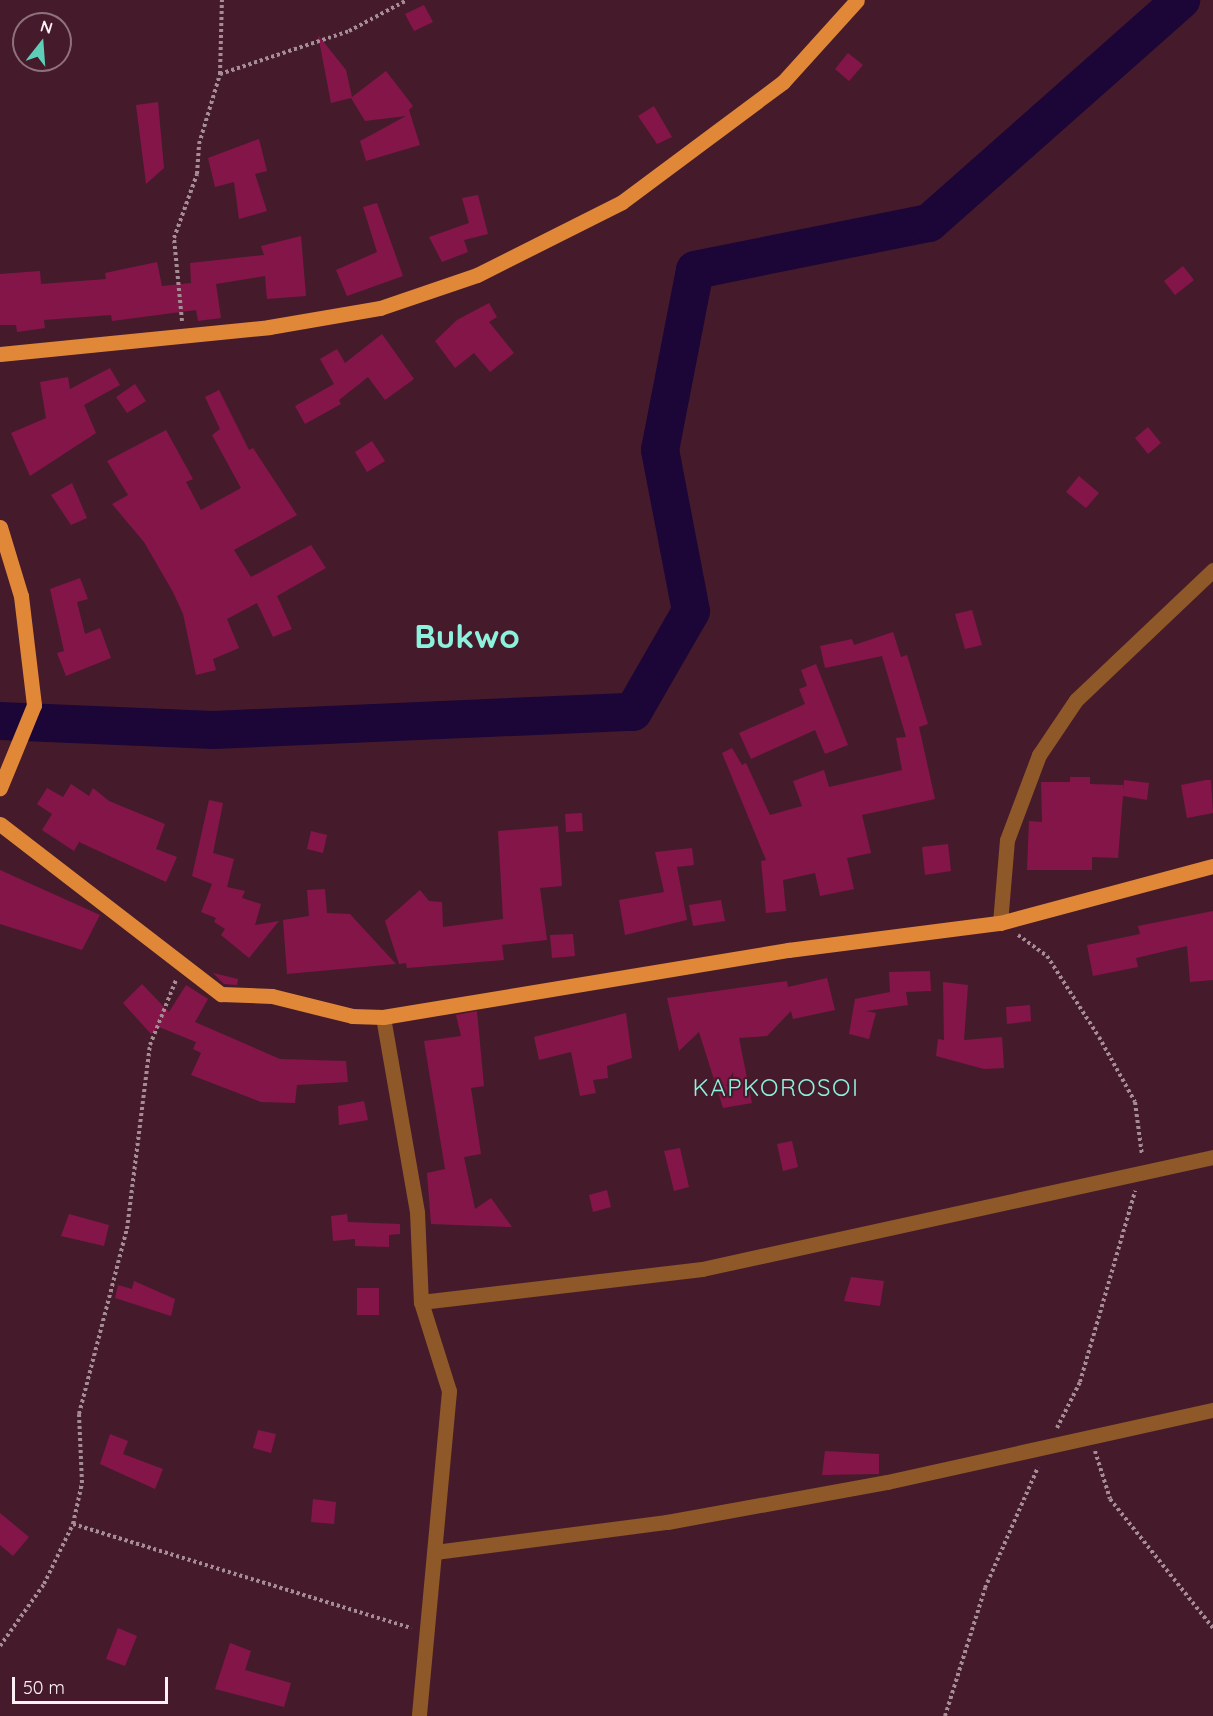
<!DOCTYPE html>
<html>
<head>
<meta charset="utf-8">
<style>
	body { margin:0 }
	#map { position:relative; width:1213px; height:1716px; overflow:hidden; background:#451b2b; font-family:Quicksand,sans-serif }
	div>[style] { position:absolute }
	[style*='--x'] { left:calc(var(--x)*1px); top:calc(var(--y)*1px); width:calc(var(--w)*1px); rotate:calc(var(--a)*1deg) }
	.river>* { height:38px; margin:-19px; padding:0 19px; transform-origin:19px; border-radius:19px; background:#1c0537 }
	.building>* { inset:0; background:#841549 }
	.path>* { height:4px; margin-top:-2px; transform-origin:0; background:repeating-linear-gradient(90deg,#a68c95 0 3px,transparent 0 6px) }
	.minor>* { height:15px; margin:-7.5px; padding:0 7.5px; transform-origin:7.5px; border-radius:7.5px; background:#8e5829 }
	.major>* { height:15px; margin:-7.5px; padding:0 7.5px; transform-origin:7.5px; border-radius:7.5px; background:#e18838 }
	span { translate:-50% -50%; white-space:nowrap; text-align:center; line-height:1.15; -webkit-text-stroke:4.5px #451b2b; paint-order:stroke }
	.quarter-label { font-size:24px; color:#8df2dd; letter-spacing:1.5px }
	.town-label { font-size:33px; color:#8df2dd; font-weight:700 }
	.north { position:absolute; left:12px; top:12px; width:60px; height:60px; box-sizing:border-box; background:#451b2b; border:2px solid #8f717b; border-radius:50%; rotate:17deg; font-size:16px; font-weight:700; line-height:24px; text-align:center; color:#fdf1f4 }
	.north::after { content:''; display:block; margin:auto; width:21px; height:27px; background:#5eceb8; clip-path:polygon(50% 0,100% 100%,50% 72%,0 100%) }
	.scale { position:absolute; left:12px; top:1677px; width:156px; height:27px; box-sizing:border-box; border:3px solid #fdf1f4; border-top:0; padding-left:8px; font-size:18px; line-height:21px; white-space:nowrap; color:#fdf1f4; -webkit-text-stroke:4px #451b2b; paint-order:stroke }
</style>
</head>
<body>
<div id="map">
	<div class="river">
		<div style="--x:0;--y:721;--w:213;--a:2.4"></div>
		<div style="--x:213;--y:730;--w:420;--a:-2.5"></div>
		<div style="--x:633;--y:712;--w:116;--a:-60.1"></div>
		<div style="--x:691;--y:611;--w:164;--a:-100.9"></div>
		<div style="--x:660;--y:450;--w:183;--a:-79"></div>
		<div style="--x:695;--y:270;--w:239;--a:-11.4"></div>
		<div style="--x:929;--y:223;--w:337;--a:-41.5"></div>
	</div>
	<div class="building">
		<div style="clip-path:polygon(424px 5px,433px 22px,414px 31px,405px 14px)"></div>
		<div style="clip-path:polygon(318px 35px,346px 70px,352px 97px,386px 71px,413px 106px,409px 110px,420px 145px,366px 161px,360px 141px,406px 116px,365px 121px,351px 98px,331px 103px)"></div>
		<div style="clip-path:polygon(848px 53px,863px 65px,849px 81px,835px 69px)"></div>
		<div style="clip-path:polygon(158px 102px,164px 168px,146px 184px,136px 105px)"></div>
		<div style="clip-path:polygon(654px 106px,672px 137px,657px 144px,638px 116px)"></div>
		<div style="clip-path:polygon(259px 139px,267px 171px,255px 174px,267px 211px,239px 219px,234px 182px,215px 187px,208px 158px)"></div>
		<div style="clip-path:polygon(478px 195px,488px 234px,464px 240px,468px 252px,442px 262px,429px 237px,469px 223px,462px 198px)"></div>
		<div style="clip-path:polygon(377px 203px,403px 276px,347px 296px,336px 270px,377px 252px,363px 207px)"></div>
		<div style="clip-path:polygon(301px 236px,306px 296px,267px 299px,265px 276px,216px 284px,221px 318px,198px 321px,196px 310px,112px 321px,111px 315px,44px 320px,45px 328px,17px 332px,16px 325px,0 325px,0 274px,40px 271px,41px 284px,106px 279px,105px 273px,157px 262px,162px 286px,191px 283px,190px 263px,264px 255px,261px 246px)"></div>
		<div style="clip-path:polygon(1183px 266px,1194px 280px,1175px 295px,1164px 281px)"></div>
		<div style="clip-path:polygon(489px 303px,497px 317px,489px 322px,514px 353px,490px 372px,474px 353px,455px 368px,435px 341px,457px 320px)"></div>
		<div style="clip-path:polygon(382px 334px,414px 379px,385px 400px,368px 377px,339px 400px,341px 404px,305px 424px,295px 406px,334px 384px,320px 359px,337px 349px,345px 363px)"></div>
		<div style="clip-path:polygon(110px 368px,120px 385px,84px 405px,96px 433px,30px 476px,11px 433px,46px 418px,40px 382px,68px 377px,70px 389px)"></div>
		<div style="clip-path:polygon(135px 384px,146px 401px,127px 413px,116px 397px)"></div>
		<div style="clip-path:polygon(219px 390px,249px 450px,253px 448px,297px 515px,234px 550px,251px 577px,311px 545px,326px 568px,277px 596px,292px 629px,273px 637px,257px 603px,227px 619px,239px 648px,213px 659px,216px 670px,196px 675px,183px 614px,173px 592px,144px 542px,112px 504px,128px 495px,107px 461px,166px 430px,193px 479px,186px 482px,201px 510px,241px 488px,212px 435px,220px 429px,205px 397px)"></div>
		<div style="clip-path:polygon(1148px 427px,1161px 443px,1148px 454px,1135px 438px)"></div>
		<div style="clip-path:polygon(372px 441px,385px 461px,367px 472px,355px 452px)"></div>
		<div style="clip-path:polygon(1079px 476px,1099px 493px,1086px 508px,1066px 492px)"></div>
		<div style="clip-path:polygon(72px 483px,87px 518px,71px 525px,51px 495px)"></div>
		<div style="clip-path:polygon(80px 578px,88px 599px,77px 602px,85px 634px,100px 628px,111px 658px,66px 676px,57px 653px,64px 651px,50px 589px)"></div>
		<div style="clip-path:polygon(972px 610px,982px 645px,965px 649px,955px 614px)"></div>
		<div style="clip-path:polygon(893px 632px,901px 657px,907px 655px,928px 724px,919px 727px,935px 799px,862px 815px,871px 853px,847px 858px,854px 889px,820px 896px,815px 873px,783px 880px,786px 911px,766px 913px,761px 861px,766px 860px,722px 753px,732px 748px,742px 765px,746px 763px,770px 815px,802px 806px,793px 781px,824px 770px,829px 787px,902px 770px,896px 738px,906px 737px,882px 656px,825px 668px,820px 646px,852px 639px,854px 645px)"></div>
		<div style="clip-path:polygon(816px 664px,848px 745px,825px 754px,815px 730px,751px 759px,739px 733px,805px 704px,799px 689px,807px 686px,801px 670px)"></div>
		<div style="clip-path:polygon(1070px 777px,1090px 777px,1090px 784px,1123px 785px,1123px 791px,1124px 780px,1149px 783px,1147px 800px,1123px 796px,1118px 858px,1092px 857px,1092px 870px,1027px 870px,1029px 821px,1042px 822px,1041px 782px,1070px 782px)"></div>
		<div style="clip-path:polygon(1206px 780px,1211px 780px,1213px 813px,1187px 818px,1181px 785px)"></div>
		<div style="clip-path:polygon(71px 784px,89px 796px,93px 788px,109px 801px,165px 824px,156px 849px,177px 857px,166px 882px,79px 842px,74px 851px,42px 830px,52px 814px,37px 804px,47px 788px,63px 797px)"></div>
		<div style="clip-path:polygon(209px 800px,223px 803px,213px 853px,234px 859px,227px 887px,245px 891px,242px 898px,261px 904px,255px 925px,279px 921px,249px 958px,221px 935px,225px 929px,214px 922px,216px 918px,201px 912px,212px 884px,192px 876px)"></div>
		<div style="clip-path:polygon(582px 813px,583px 831px,566px 832px,565px 814px)"></div>
		<div style="clip-path:polygon(558px 826px,562px 886px,540px 888px,547px 940px,502px 945px,504px 960px,407px 968px,406px 963px,399px 964px,385px 921px,420px 890px,429px 901px,442px 902px,443px 927px,503px 919px,498px 831px)"></div>
		<div style="clip-path:polygon(311px 831px,327px 835px,323px 853px,307px 849px)"></div>
		<div style="clip-path:polygon(948px 844px,951px 871px,925px 875px,922px 847px)"></div>
		<div style="clip-path:polygon(692px 848px,694px 865px,677px 867px,687px 920px,625px 935px,619px 900px,664px 892px,655px 852px)"></div>
		<div style="clip-path:polygon(0 870px,100px 915px,82px 950px,0 924px)"></div>
		<div style="clip-path:polygon(325px 889px,327px 913px,350px 914px,396px 964px,287px 974px,283px 920px,309px 916px,307px 890px)"></div>
		<div style="clip-path:polygon(721px 900px,725px 921px,693px 926px,689px 905px)"></div>
		<div style="clip-path:polygon(1213px 911px,1213px 980px,1190px 982px,1187px 946px,1136px 958px,1138px 967px,1093px 976px,1087px 945px,1140px 934px,1138px 926px)"></div>
		<div style="clip-path:polygon(573px 934px,575px 956px,552px 958px,550px 935px)"></div>
		<div style="clip-path:polygon(930px 971px,931px 991px,906px 992px,908px 1005px,866px 1011px,876px 1013px,869px 1039px,849px 1034px,855px 999px,890px 992px,889px 972px)"></div>
		<div style="clip-path:polygon(213px 973px,238px 979px,237px 985px,224px 984px)"></div>
		<div style="clip-path:polygon(827px 978px,835px 1010px,793px 1019px,791px 1011px,767px 1036px,739px 1038px,752px 1103px,723px 1108px,699px 1032px,679px 1051px,667px 998px,787px 981px,788px 987px)"></div>
		<div style="clip-path:polygon(943px 982px,968px 985px,964px 1040px,1002px 1037px,1004px 1068px,984px 1069px,936px 1056px,938px 1039px,944px 1040px)"></div>
		<div style="clip-path:polygon(142px 984px,169px 1012px,186px 985px,208px 999px,195px 1022px,280px 1059px,346px 1061px,348px 1082px,297px 1085px,295px 1103px,261px 1102px,191px 1075px,201px 1053px,193px 1049px,196px 1042px,159px 1027px,151px 1034px,123px 1003px)"></div>
		<div style="clip-path:polygon(1030px 1005px,1031px 1021px,1007px 1024px,1006px 1007px)"></div>
		<div style="clip-path:polygon(477px 1011px,484px 1086px,471px 1088px,481px 1154px,464px 1157px,475px 1209px,491px 1198px,512px 1227px,431px 1224px,427px 1173px,445px 1169px,424px 1041px,461px 1036px,456px 1015px)"></div>
		<div style="clip-path:polygon(626px 1013px,632px 1058px,607px 1066px,608px 1078px,593px 1080px,596px 1093px,580px 1096px,571px 1052px,539px 1060px,534px 1037px)"></div>
		<div style="clip-path:polygon(364px 1101px,368px 1120px,339px 1125px,338px 1106px)"></div>
		<div style="clip-path:polygon(792px 1141px,798px 1167px,783px 1171px,777px 1144px)"></div>
		<div style="clip-path:polygon(680px 1148px,689px 1187px,674px 1191px,664px 1151px)"></div>
		<div style="clip-path:polygon(607px 1190px,611px 1207px,593px 1212px,589px 1195px)"></div>
		<div style="clip-path:polygon(69px 1214px,109px 1225px,104px 1246px,61px 1236px)"></div>
		<div style="clip-path:polygon(347px 1214px,348px 1222px,400px 1224px,400px 1234px,389px 1235px,389px 1247px,355px 1246px,355px 1239px,333px 1241px,331px 1216px)"></div>
		<div style="clip-path:polygon(851px 1277px,884px 1281px,880px 1306px,844px 1301px)"></div>
		<div style="clip-path:polygon(134px 1281px,175px 1299px,171px 1316px,115px 1298px,118px 1285px,132px 1289px)"></div>
		<div style="clip-path:polygon(357px 1288px,379px 1288px,379px 1315px,357px 1315px)"></div>
		<div style="clip-path:polygon(258px 1430px,276px 1434px,271px 1453px,253px 1448px)"></div>
		<div style="clip-path:polygon(110px 1434px,128px 1441px,123px 1454px,163px 1469px,155px 1489px,100px 1464px)"></div>
		<div style="clip-path:polygon(825px 1451px,879px 1454px,879px 1474px,822px 1475px)"></div>
		<div style="clip-path:polygon(313px 1499px,336px 1502px,334px 1524px,311px 1522px)"></div>
		<div style="clip-path:polygon(0 1513px,29px 1537px,13px 1556px,0 1545px)"></div>
		<div style="clip-path:polygon(118px 1628px,137px 1636px,125px 1666px,106px 1659px)"></div>
		<div style="clip-path:polygon(230px 1643px,251px 1651px,245px 1670px,291px 1683px,284px 1707px,215px 1689px)"></div>
	</div>
	<div class="path">
		<div style="--x:220;--y:74;--w:136;--a:-18.4"></div>
		<div style="--x:349;--y:31;--w:66;--a:-28.1"></div>
		<div style="--x:182;--y:321;--w:83;--a:-95.5"></div>
		<div style="--x:174;--y:238;--w:68;--a:-70.2"></div>
		<div style="--x:197;--y:174;--w:30;--a:-86"></div>
		<div style="--x:199;--y:144;--w:73;--a:-73.3"></div>
		<div style="--x:220;--y:74;--w:74;--a:-88.5"></div>
		<div style="--x:1018;--y:935;--w:36;--a:36"></div>
		<div style="--x:1047;--y:956;--w:96;--a:57.3"></div>
		<div style="--x:1099;--y:1037;--w:74;--a:61"></div>
		<div style="--x:1135;--y:1102;--w:53;--a:82.5"></div>
		<div style="--x:1057;--y:1428;--w:51;--a:-63.4"></div>
		<div style="--x:1080;--y:1382;--w:199;--a:-73.9"></div>
		<div style="--x:1095;--y:1451;--w:50;--a:72.6"></div>
		<div style="--x:1110;--y:1499;--w:165;--a:51.4"></div>
		<div style="--x:73;--y:1524;--w:354;--a:17.1"></div>
		<div style="--x:0;--y:1646;--w:76;--a:-54.6"></div>
		<div style="--x:44;--y:1584;--w:67;--a:-64.2"></div>
		<div style="--x:73;--y:1524;--w:42;--a:-77.6"></div>
		<div style="--x:82;--y:1483;--w:69;--a:-92.5"></div>
		<div style="--x:79;--y:1414;--w:191;--a:-75.5"></div>
		<div style="--x:127;--y:1229;--w:185;--a:-82.9"></div>
		<div style="--x:150;--y:1045;--w:70;--a:-68.2"></div>
		<div style="--x:945;--y:1716;--w:134;--a:-72.6"></div>
		<div style="--x:985;--y:1588;--w:132;--a:-66.3"></div>
	</div>
	<div class="minor">
		<div style="--x:1000;--y:923;--w:83;--a:-85.2"></div>
		<div style="--x:1007;--y:840;--w:91;--a:-69.4"></div>
		<div style="--x:1039;--y:755;--w:66;--a:-56.1"></div>
		<div style="--x:1076;--y:700;--w:189;--a:-43.5"></div>
		<div style="--x:383;--y:1017;--w:198;--a:80.1"></div>
		<div style="--x:417;--y:1212;--w:90;--a:87.5"></div>
		<div style="--x:421;--y:1302;--w:93;--a:72.5"></div>
		<div style="--x:449;--y:1391;--w:326;--a:95.3"></div>
		<div style="--x:421;--y:1302;--w:283;--a:-6.7"></div>
		<div style="--x:702;--y:1269;--w:523;--a:-12.36"></div>
		<div style="--x:435;--y:1552;--w:234;--a:-7.4"></div>
		<div style="--x:667;--y:1522;--w:224;--a:-10.3"></div>
		<div style="--x:887;--y:1482;--w:334;--a:-12.5"></div>
	</div>
	<div class="major">
		<div style="--x:0;--y:354;--w:270;--a:-5.7"></div>
		<div style="--x:269;--y:327;--w:113;--a:-9.7"></div>
		<div style="--x:380;--y:308;--w:102;--a:-18.8"></div>
		<div style="--x:477;--y:275;--w:162;--a:-26.7"></div>
		<div style="--x:622;--y:202;--w:201;--a:-36.7"></div>
		<div style="--x:783;--y:82;--w:110;--a:-47.9"></div>
		<div style="--x:0;--y:527;--w:72;--a:73.1"></div>
		<div style="--x:21;--y:596;--w:110;--a:83.2"></div>
		<div style="--x:34;--y:705;--w:90;--a:112.3"></div>
		<div style="--x:0;--y:824;--w:279;--a:37.6"></div>
		<div style="--x:221;--y:994;--w:51;--a:2.2"></div>
		<div style="--x:272;--y:996;--w:82;--a:14"></div>
		<div style="--x:352;--y:1016;--w:31;--a:2"></div>
		<div style="--x:383;--y:1017;--w:411;--a:-9.4"></div>
		<div style="--x:788;--y:950;--w:214;--a:-7.3"></div>
		<div style="--x:1000;--y:923;--w:220;--a:-15"></div>
	</div>
	<div class="quarter-label">
		<span style="left:776px;top:1088px">KAPKOROSOI</span>
	</div>
	<div class="town-label">
		<span style="left:467px;top:636px">Bukwo</span>
	</div>
	<div class="north">N</div>
	<div class="scale">50 m</div>
</div>
</body>
</html>
